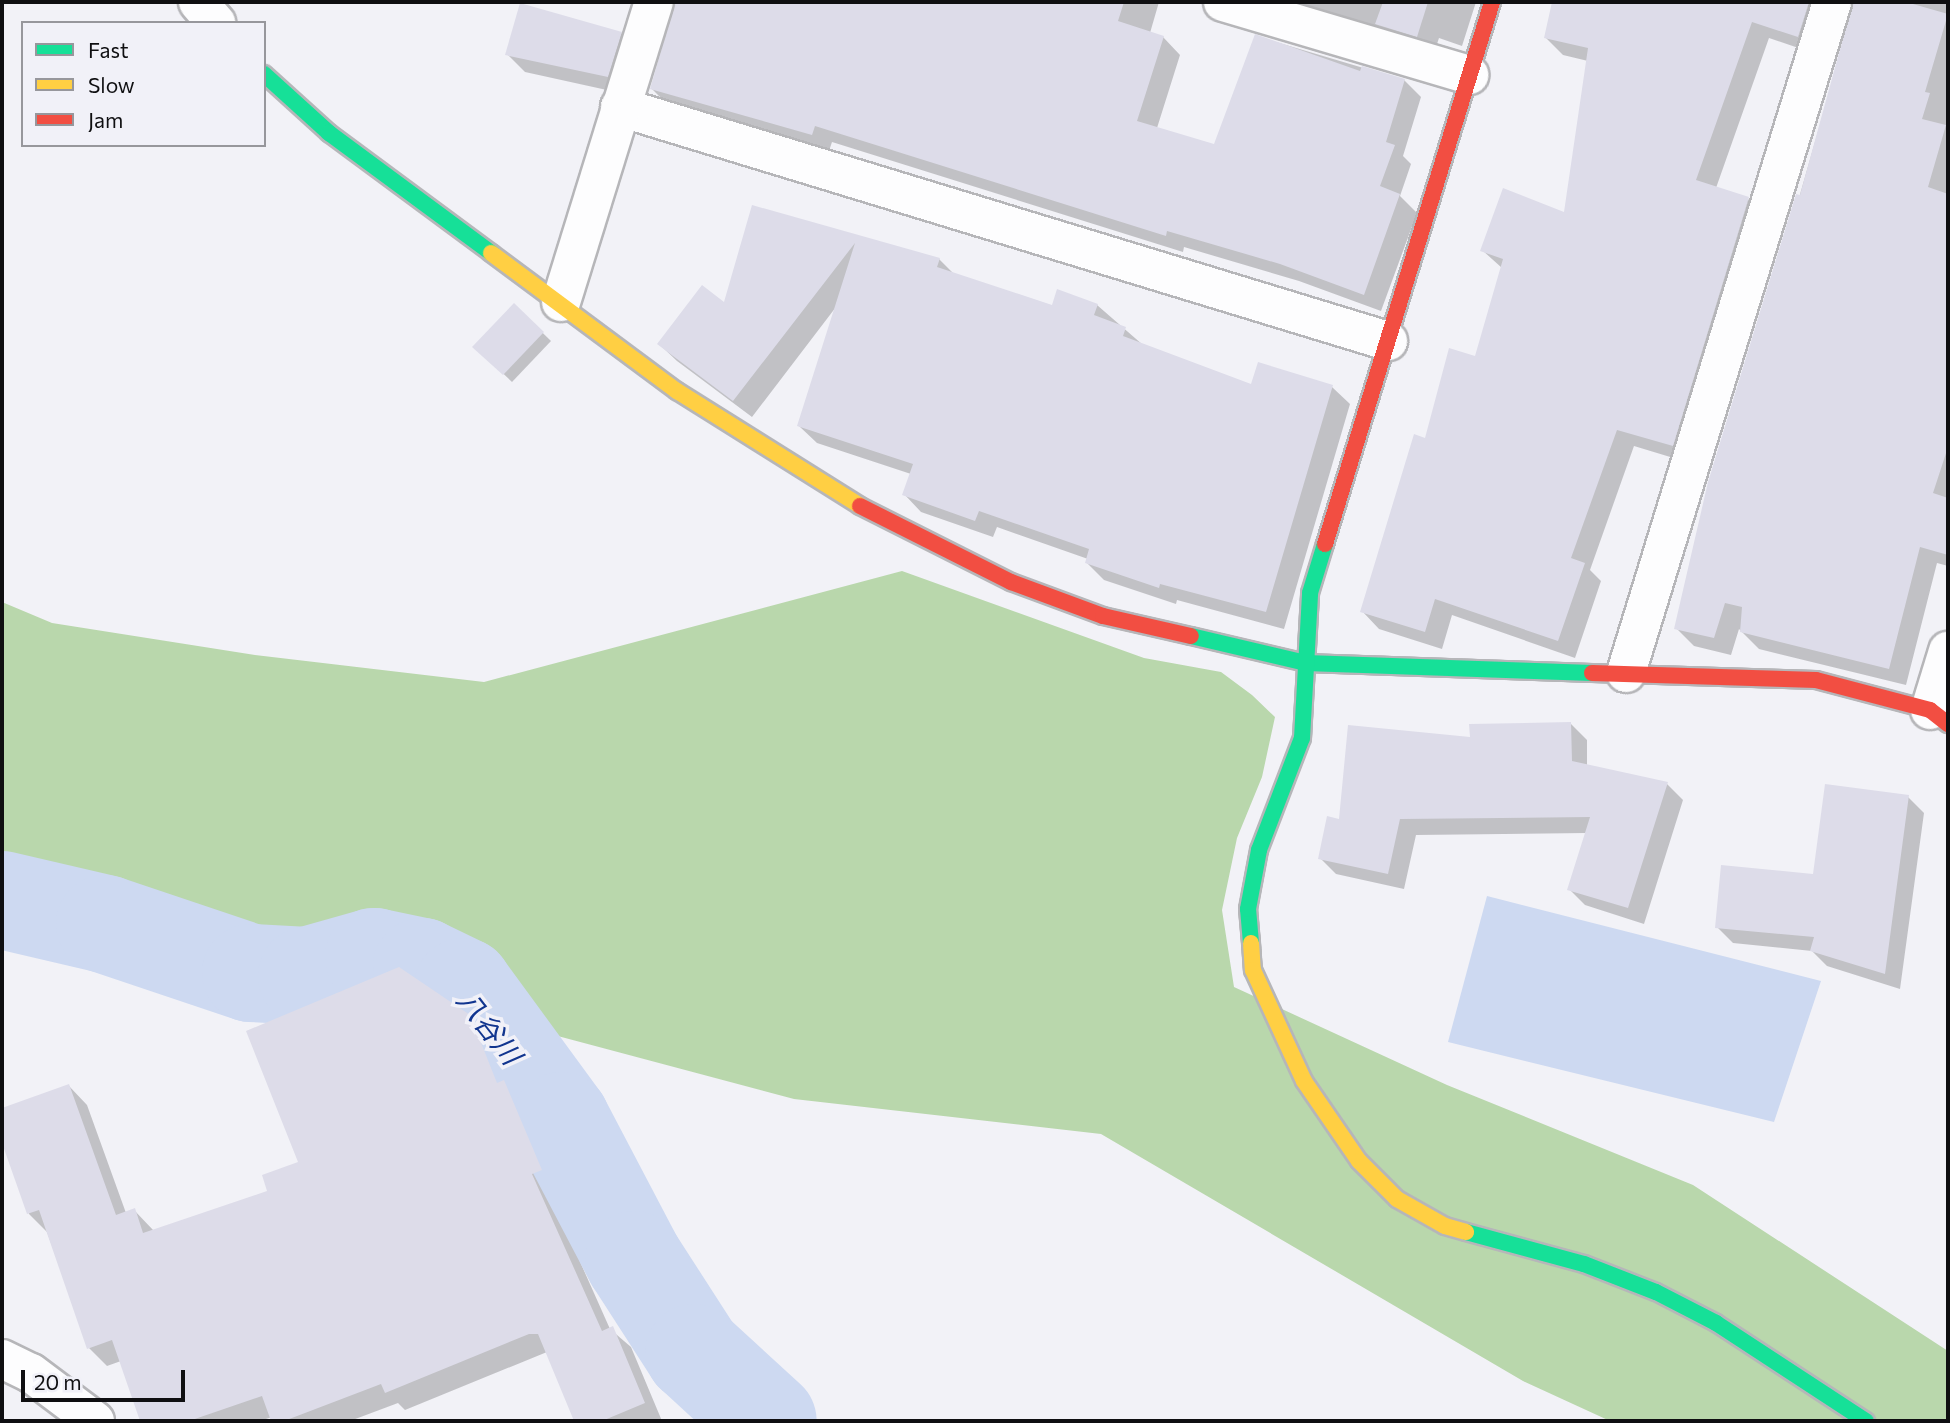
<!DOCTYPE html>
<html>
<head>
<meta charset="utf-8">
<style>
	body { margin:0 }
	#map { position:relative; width:1950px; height:1423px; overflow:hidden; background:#f2f2f7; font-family:Commissioner,"Noto Sans JP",sans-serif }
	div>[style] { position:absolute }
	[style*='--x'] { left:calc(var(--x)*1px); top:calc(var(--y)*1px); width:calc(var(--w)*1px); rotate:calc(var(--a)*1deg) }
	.forest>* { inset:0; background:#b9d7ac }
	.water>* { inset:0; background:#cdd9f1 }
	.shadow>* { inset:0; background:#0003 }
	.river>* { height:98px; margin:-49px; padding:0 49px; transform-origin:49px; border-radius:49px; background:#cdd9f1 }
	.building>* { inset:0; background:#dddce9 }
	.roads { filter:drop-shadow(2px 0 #b6b6b9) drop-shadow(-2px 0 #b6b6b9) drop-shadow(0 2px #b6b6b9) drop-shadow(0 -2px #b6b6b9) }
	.street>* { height:38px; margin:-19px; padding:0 19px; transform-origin:19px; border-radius:19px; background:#fdfdfe }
	.fast>* { height:16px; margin:-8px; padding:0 8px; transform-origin:8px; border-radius:8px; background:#16e098 }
	.slow>* { height:16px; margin:-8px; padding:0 8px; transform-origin:8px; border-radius:8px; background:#ffcf43 }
	.jam>* { height:16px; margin:-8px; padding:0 8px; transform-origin:8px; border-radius:8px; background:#f24e42 }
	span { translate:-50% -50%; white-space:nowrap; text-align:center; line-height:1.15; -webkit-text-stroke:7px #f1f1f8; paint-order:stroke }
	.water-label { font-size:28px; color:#11358f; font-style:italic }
	.frame { position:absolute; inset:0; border:4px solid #0f0f11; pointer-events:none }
	.legend { position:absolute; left:21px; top:21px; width:245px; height:126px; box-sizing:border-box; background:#f1f1f8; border:2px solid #97979c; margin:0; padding:9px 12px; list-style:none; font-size:21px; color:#0f0f11 }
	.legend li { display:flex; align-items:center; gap:14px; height:35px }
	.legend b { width:35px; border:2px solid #97979c }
	.scale { position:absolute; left:21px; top:1370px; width:164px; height:32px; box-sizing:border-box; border:4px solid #0f0f11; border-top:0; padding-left:9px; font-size:21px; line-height:24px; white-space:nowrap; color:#0f0f11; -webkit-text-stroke:5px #f1f1f8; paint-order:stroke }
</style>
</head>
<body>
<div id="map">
	<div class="forest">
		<div style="clip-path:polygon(902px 571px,1144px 658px,1221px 672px,1252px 695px,1275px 717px,1262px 777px,1237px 838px,1222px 910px,1234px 987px,1447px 1085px,1693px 1185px,1948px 1351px,1948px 1421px,1610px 1421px,1523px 1381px,1101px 1134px,794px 1099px,2px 888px,2px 602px,52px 623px,255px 655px,484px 682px)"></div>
	</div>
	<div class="water">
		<div style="clip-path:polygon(1487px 896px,1821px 981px,1774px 1122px,1448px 1042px)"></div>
	</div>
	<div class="shadow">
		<div style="clip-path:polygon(695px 2px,1159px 2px,1150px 33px,1163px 37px,1180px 55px,1157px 128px,1215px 146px,1256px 36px,1404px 80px,1421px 97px,1403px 156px,1411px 164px,1400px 196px,1417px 213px,1381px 311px,1299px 281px,1184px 247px,1183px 252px,832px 142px,829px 151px,669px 106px,652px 89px,682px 51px)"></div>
		<div style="clip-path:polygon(1281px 2px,1476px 2px,1462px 46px,1439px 38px,1434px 53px)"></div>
		<div style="clip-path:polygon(1554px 2px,1657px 2px,1704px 12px,1707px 2px,1841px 2px,1816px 54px,1769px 38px,1716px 188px,1748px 199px,1766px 216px,1690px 463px,1634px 446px,1590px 570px,1601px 581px,1575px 658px,1452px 615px,1442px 649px,1379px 629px,1362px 611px,1426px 440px,1476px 359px,1502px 268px,1482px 250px,1566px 214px,1588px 61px,1563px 55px,1546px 38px)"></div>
		<div style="clip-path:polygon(1855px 2px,1948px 2px,1948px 566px,1937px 563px,1906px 685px,1759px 649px,1739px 629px,1731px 655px,1694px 646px,1676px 628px)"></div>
		<div style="clip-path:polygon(621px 33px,638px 51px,625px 94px,525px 72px,507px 54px)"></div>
		<div style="clip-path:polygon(753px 207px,939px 259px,954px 274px,1053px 307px,1097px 305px,1143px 345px,1252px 386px,1332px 387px,1350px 404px,1284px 629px,1177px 600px,1176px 604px,1104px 580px,1087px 563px,1088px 559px,997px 527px,993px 537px,921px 512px,904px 494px,911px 474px,817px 443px,799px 426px,836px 307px,752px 417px,677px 361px,659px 344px,725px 305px)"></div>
		<div style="clip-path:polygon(514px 305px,551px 341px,512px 382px,475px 347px)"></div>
		<div style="clip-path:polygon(1571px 724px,1587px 740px,1587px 766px,1667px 784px,1683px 800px,1644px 924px,1585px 905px,1569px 889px,1587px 833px,1416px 835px,1404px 889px,1336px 874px,1320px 858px,1340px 821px,1471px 739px)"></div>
		<div style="clip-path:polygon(1908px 797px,1924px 813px,1900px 989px,1827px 966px,1812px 951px,1733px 943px,1717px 927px,1815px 876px)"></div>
		<div style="clip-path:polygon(469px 1017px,488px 1036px,508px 1086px,522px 1100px,559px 1188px,549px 1192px,610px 1329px,631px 1347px,662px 1421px,576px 1421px,547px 1352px,405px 1410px,398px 1403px,350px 1421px,273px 1421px,272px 1417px,260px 1421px,142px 1421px,121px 1361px,107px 1366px,89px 1348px,47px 1232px,29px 1214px,2px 1138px,2px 1110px,69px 1086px,87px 1105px,126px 1213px,134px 1210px,154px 1231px,269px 1192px)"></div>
	</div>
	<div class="river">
		<div style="--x:2;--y:900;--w:106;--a:13.1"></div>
		<div style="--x:105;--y:924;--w:154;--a:18.6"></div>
		<div style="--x:251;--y:973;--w:56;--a:3.1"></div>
		<div style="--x:307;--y:976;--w:70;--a:-15.8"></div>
		<div style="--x:374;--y:957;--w:49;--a:11.8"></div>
		<div style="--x:422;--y:967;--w:46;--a:26"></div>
		<div style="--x:463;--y:987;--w:166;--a:53.8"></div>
		<div style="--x:561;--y:1121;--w:157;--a:62.3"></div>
		<div style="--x:634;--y:1260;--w:111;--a:57.2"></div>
		<div style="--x:694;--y:1353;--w:100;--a:42.6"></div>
	</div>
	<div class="building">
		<div style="clip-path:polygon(675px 2px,1124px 2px,1118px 21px,1164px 36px,1137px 121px,1214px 144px,1255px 34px,1360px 71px,1362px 66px,1405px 79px,1386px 142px,1395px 145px,1380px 186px,1400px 194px,1364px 295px,1280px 264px,1167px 231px,1166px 236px,815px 126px,812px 135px,650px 89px)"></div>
		<div style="clip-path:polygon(1383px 2px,1428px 2px,1417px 37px,1375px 24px)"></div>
		<div style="clip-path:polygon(1552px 2px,1809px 2px,1798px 37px,1752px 22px,1696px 180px,1749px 197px,1673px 446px,1617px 430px,1571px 558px,1585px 563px,1558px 641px,1435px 599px,1425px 632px,1360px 612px,1414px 434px,1425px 438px,1449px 348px,1475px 356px,1503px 259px,1480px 251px,1503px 188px,1564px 212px,1588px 48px,1544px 38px)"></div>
		<div style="clip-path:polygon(1853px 2px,1906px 2px,1948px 14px,1925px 92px,1930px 93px,1922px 119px,1946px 125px,1928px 187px,1948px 194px,1948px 447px,1933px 493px,1948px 498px,1948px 555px,1920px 547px,1889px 669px,1740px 632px,1742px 607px,1725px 603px,1714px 638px,1674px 629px,1708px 482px,1796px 194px,1800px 195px)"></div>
		<div style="clip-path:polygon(520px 3px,622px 32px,608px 77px,505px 55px)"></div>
		<div style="clip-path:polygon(752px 205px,940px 258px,937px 267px,1052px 305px,1057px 289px,1098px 304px,1094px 315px,1126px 327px,1123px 336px,1251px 384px,1258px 362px,1333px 385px,1266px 612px,1160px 584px,1159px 588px,1085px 563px,1089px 549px,979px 511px,975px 521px,902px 495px,913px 464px,797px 426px,855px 243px,733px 401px,657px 344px,702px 285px,724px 302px)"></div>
		<div style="clip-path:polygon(514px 303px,544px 332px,503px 375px,472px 347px)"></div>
		<div style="clip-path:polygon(1571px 722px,1572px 761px,1668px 782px,1628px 908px,1567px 890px,1590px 817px,1400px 819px,1388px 874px,1318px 859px,1327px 816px,1339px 819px,1348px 725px,1470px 737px,1469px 724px)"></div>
		<div style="clip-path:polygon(1825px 784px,1909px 795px,1885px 974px,1810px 951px,1814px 937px,1715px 928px,1721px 865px,1813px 874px)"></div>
		<div style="clip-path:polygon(399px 967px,470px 1015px,497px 1083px,504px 1080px,542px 1170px,532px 1174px,602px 1331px,613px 1326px,645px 1403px,602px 1421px,574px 1421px,538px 1334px,529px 1334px,385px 1393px,381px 1384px,284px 1421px,271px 1421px,262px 1396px,189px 1421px,140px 1421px,112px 1340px,87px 1349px,39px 1210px,27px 1214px,2px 1143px,2px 1108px,69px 1084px,116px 1215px,135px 1208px,143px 1233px,267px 1191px,262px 1175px,298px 1162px,246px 1031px)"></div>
	</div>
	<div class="roads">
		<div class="street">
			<div style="--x:198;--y:2;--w:28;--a:49"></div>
			<div style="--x:1223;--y:2;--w:257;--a:16.5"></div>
			<div style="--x:620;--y:107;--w:803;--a:16.95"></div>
			<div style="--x:561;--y:302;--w:314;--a:-72.8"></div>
			<div style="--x:1626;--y:673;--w:702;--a:-72.93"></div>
			<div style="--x:1930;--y:710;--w:62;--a:-73"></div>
			<div style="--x:2;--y:1359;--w:32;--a:26"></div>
			<div style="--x:31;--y:1373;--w:80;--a:36.9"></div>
		</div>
		<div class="fast">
			<div style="--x:264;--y:74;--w:88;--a:42.2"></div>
			<div style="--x:329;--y:133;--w:202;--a:36.5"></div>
			<div style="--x:1191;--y:636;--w:118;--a:13.2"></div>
			<div style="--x:1306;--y:663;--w:286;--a:2"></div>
			<div style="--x:1251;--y:943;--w:34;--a:-95"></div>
			<div style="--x:1248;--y:909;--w:60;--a:-79.4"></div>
			<div style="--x:1259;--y:850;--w:120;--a:-69"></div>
			<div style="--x:1302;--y:738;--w:145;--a:-86.8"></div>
			<div style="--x:1310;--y:593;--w:51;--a:-73"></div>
			<div style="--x:1466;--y:1232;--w:122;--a:15.2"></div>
			<div style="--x:1584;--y:1264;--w:77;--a:21.3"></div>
			<div style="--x:1656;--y:1292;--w:68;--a:27.3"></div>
			<div style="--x:1716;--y:1323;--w:179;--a:33.2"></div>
		</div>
		<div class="slow">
			<div style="--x:491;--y:253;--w:232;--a:36.6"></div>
			<div style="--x:677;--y:391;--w:216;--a:32.1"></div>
			<div style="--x:1251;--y:943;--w:27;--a:86"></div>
			<div style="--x:1253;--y:970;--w:122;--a:65.3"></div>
			<div style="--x:1304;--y:1081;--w:97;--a:55.5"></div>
			<div style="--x:1359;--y:1161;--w:54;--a:45"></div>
			<div style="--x:1397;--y:1199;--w:55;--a:29.4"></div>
			<div style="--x:1445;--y:1226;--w:22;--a:16"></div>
		</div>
		<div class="jam">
			<div style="--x:860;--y:506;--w:169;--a:26.7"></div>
			<div style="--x:1011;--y:582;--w:98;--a:20.3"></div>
			<div style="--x:1103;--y:616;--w:90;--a:12.8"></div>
			<div style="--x:1325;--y:544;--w:567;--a:-72.87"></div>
			<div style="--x:1592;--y:673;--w:224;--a:1.8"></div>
			<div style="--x:1816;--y:680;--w:118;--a:14.7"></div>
			<div style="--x:1930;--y:710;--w:23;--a:38"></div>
		</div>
	</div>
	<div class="water-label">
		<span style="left:490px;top:1027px;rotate:52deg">八谷川</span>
	</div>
	<div class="frame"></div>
	<ul class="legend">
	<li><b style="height:9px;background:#16e098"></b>Fast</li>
	<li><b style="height:9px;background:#ffcf43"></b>Slow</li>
	<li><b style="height:9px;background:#f24e42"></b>Jam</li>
	</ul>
	<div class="scale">20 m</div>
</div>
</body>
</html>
